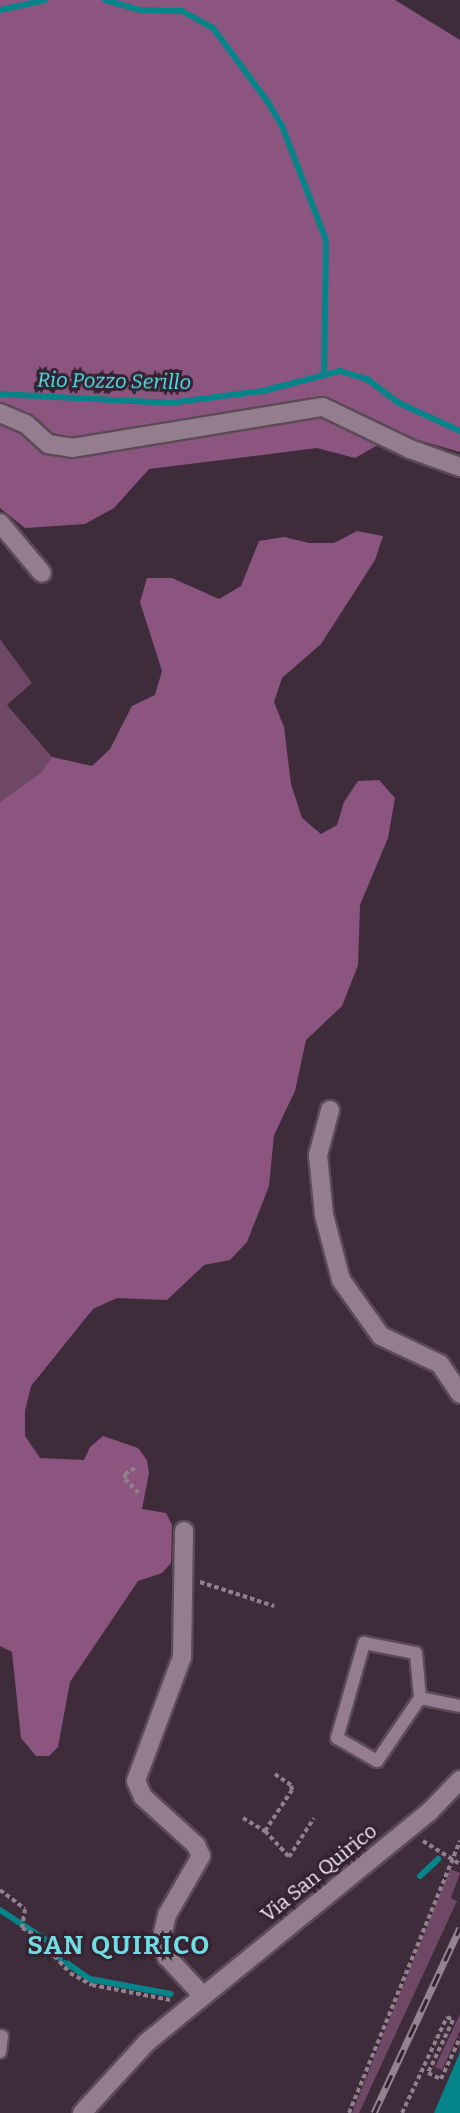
<!DOCTYPE html>
<html>
<head>
<meta charset="utf-8">
<style>
	body { margin:0 }
	#map { position:relative; width:460px; height:2113px; overflow:hidden; background:#3f2c3a; font-family:Bitter,serif }
	div>[style] { position:absolute }
	[style*='--x'] { left:calc(var(--x)*1px); top:calc(var(--y)*1px); width:calc(var(--w)*1px); rotate:calc(var(--a)*1deg) }
	.green>* { inset:0; background:#6f4866 }
	.forest>* { inset:0; background:#8c5580 }
	.water>* { inset:0; background:#05858a }
	.stream>* { height:6px; margin:-3px; padding:0 3px; transform-origin:3px; border-radius:3px; background:#05858a }
	.path>* { height:4px; margin-top:-2px; transform-origin:0; background:repeating-linear-gradient(90deg,#91818c 0 4.5px,transparent 0 7.5px) }
	.roads { filter:drop-shadow(2px 0 #5b4b57) drop-shadow(-2px 0 #5b4b57) drop-shadow(0 2px #5b4b57) drop-shadow(0 -2px #5b4b57) }
	.lane>* { height:12px; margin:-6px; padding:0 6px; transform-origin:6px; border-radius:6px; background:#947d8e }
	.street>* { height:18px; margin:-9px; padding:0 9px; transform-origin:9px; border-radius:9px; background:#947d8e }
	.secondary>* { height:18px; margin:-9px; padding:0 9px; transform-origin:9px; border-radius:9px; background:#947d8e }
	.rail>* { height:7px; margin-top:-3.5px; transform-origin:0; background:repeating-linear-gradient(90deg,#342230 0 14px,#93838e 0 28px); box-sizing:border-box; border-block:2px solid #93838e }
	span { translate:-50% -50%; white-space:nowrap; text-align:center; line-height:1.15; -webkit-text-stroke:6px #342230; paint-order:stroke }
	.street-label { font-size:20px; color:#f6e9f2 }
	.water-label { font-size:21px; color:#4de3ea; font-style:italic }
	.district-label { font-size:26px; color:#70dde2; font-weight:700; letter-spacing:1.5px }
</style>
</head>
<body>
<div id="map">
	<div class="green">
		<div style="clip-path:polygon(0 588px,0 639px,32px 683px,7px 705px,52px 757px,40px 773px,0 802px)"></div>
		<div style="clip-path:polygon(450px 1869px,460px 1873px,451px 1898px,457px 1901px,359px 2113px,352px 2113px)"></div>
		<div style="clip-path:polygon(460px 2014px,460px 2031px,442px 2070px,435px 2067px)"></div>
	</div>
	<div class="forest">
		<div style="clip-path:polygon(0 0,395px 0,460px 40px,460px 452px,397px 434px,355px 458px,317px 448px,149px 469px,114px 508px,85px 524px,25px 528px,0 508px)"></div>
		<div style="clip-path:polygon(357px 531px,383px 536px,375px 560px,321px 644px,282px 678px,274px 702px,284px 727px,291px 784px,302px 818px,321px 834px,337px 825px,344px 802px,358px 781px,379px 780px,395px 798px,388px 838px,360px 905px,358px 965px,342px 1006px,306px 1040px,295px 1091px,274px 1135px,269px 1186px,247px 1242px,230px 1260px,204px 1265px,167px 1300px,117px 1298px,93px 1309px,31px 1386px,25px 1411px,25px 1436px,40px 1458px,84px 1460px,90px 1447px,103px 1436px,138px 1448px,147px 1460px,149px 1473px,142px 1509px,166px 1513px,172px 1525px,171px 1563px,162px 1573px,138px 1581px,70px 1682px,58px 1747px,49px 1756px,36px 1756px,21px 1738px,12px 1652px,0 1646px,0 802px,40px 773px,52px 757px,92px 766px,110px 749px,132px 706px,155px 695px,162px 671px,140px 602px,147px 578px,172px 578px,219px 599px,241px 586px,259px 541px,284px 537px,309px 543px,334px 543px)"></div>
	</div>
	<div class="water">
		<div style="clip-path:polygon(460px 2052px,460px 2113px,434px 2113px)"></div>
	</div>
	<div class="stream">
		<div style="--x:105;--y:0;--w:37;--a:16"></div>
		<div style="--x:141;--y:10;--w:41;--a:1.4"></div>
		<div style="--x:182;--y:11;--w:35;--a:29"></div>
		<div style="--x:213;--y:28;--w:92;--a:53.4"></div>
		<div style="--x:268;--y:102;--w:28;--a:60"></div>
		<div style="--x:282;--y:126;--w:122;--a:68.9"></div>
		<div style="--x:326;--y:240;--w:135;--a:90.8"></div>
		<div style="--x:0;--y:10;--w:46;--a:-12.5"></div>
		<div style="--x:0;--y:394;--w:170;--a:3"></div>
		<div style="--x:170;--y:403;--w:94;--a:-7.4"></div>
		<div style="--x:263;--y:391;--w:80;--a:-14.6"></div>
		<div style="--x:340;--y:371;--w:28;--a:17"></div>
		<div style="--x:367;--y:379;--w:38;--a:37"></div>
		<div style="--x:397;--y:402;--w:69;--a:24.7"></div>
		<div style="--x:420;--y:1876;--w:25;--a:-43"></div>
		<div style="--x:0;--y:1910;--w:59;--a:33.1"></div>
		<div style="--x:49;--y:1942;--w:21;--a:55"></div>
		<div style="--x:61;--y:1959;--w:35;--a:35"></div>
		<div style="--x:90;--y:1979;--w:82;--a:10.5"></div>
	</div>
	<div class="path">
		<div style="--x:135;--y:1468;--w:12;--a:149"></div>
		<div style="--x:125;--y:1474;--w:5;--a:90"></div>
		<div style="--x:125;--y:1479;--w:21;--a:45"></div>
		<div style="--x:200;--y:1582;--w:78;--a:18"></div>
		<div style="--x:243;--y:1818;--w:26;--a:31"></div>
		<div style="--x:265;--y:1831;--w:49;--a:-56.6"></div>
		<div style="--x:292;--y:1790;--w:5;--a:-101"></div>
		<div style="--x:291;--y:1785;--w:22;--a:-146"></div>
		<div style="--x:265;--y:1831;--w:35;--a:47"></div>
		<div style="--x:289;--y:1857;--w:46;--a:-57.3"></div>
		<div style="--x:423;--y:1841;--w:44;--a:31.9"></div>
		<div style="--x:0;--y:1890;--w:31;--a:37"></div>
		<div style="--x:25;--y:1909;--w:19;--a:99"></div>
		<div style="--x:22;--y:1928;--w:13;--a:27"></div>
		<div style="--x:34;--y:1934;--w:53;--a:47.3"></div>
		<div style="--x:70;--y:1973;--w:25;--a:29"></div>
		<div style="--x:92;--y:1985;--w:80;--a:10.8"></div>
		<div style="--x:349;--y:2113;--w:294;--a:-67.8"></div>
		<div style="--x:402;--y:2113;--w:106;--a:-64.9"></div>
		<div style="--x:447;--y:2017;--w:7;--a:27"></div>
		<div style="--x:453;--y:2020;--w:59;--a:115.3"></div>
		<div style="--x:428;--y:2073;--w:14;--a:25"></div>
		<div style="--x:441;--y:2079;--w:45;--a:-65.1"></div>
	</div>
	<div class="roads">
		<div class="lane">
			<div style="--x:364;--y:1643;--w:53;--a:10.9"></div>
			<div style="--x:416;--y:1653;--w:45;--a:84.9"></div>
			<div style="--x:420;--y:1698;--w:76;--a:124.3"></div>
			<div style="--x:377;--y:1761;--w:46;--a:-150.1"></div>
			<div style="--x:337;--y:1738;--w:99;--a:-74.1"></div>
			<div style="--x:420;--y:1698;--w:41;--a:11.3"></div>
			<div style="--x:0;--y:2052;--w:16;--a:-83"></div>
		</div>
		<div class="street">
			<div style="--x:0;--y:413;--w:28;--a:23"></div>
			<div style="--x:26;--y:424;--w:30;--a:42"></div>
			<div style="--x:48;--y:444;--w:24;--a:9"></div>
			<div style="--x:72;--y:448;--w:254;--a:-9.3"></div>
			<div style="--x:323;--y:407;--w:97;--a:25.8"></div>
			<div style="--x:410;--y:449;--w:53;--a:19.8"></div>
			<div style="--x:0;--y:523;--w:65;--a:50"></div>
			<div style="--x:330;--y:1110;--w:47;--a:104.9"></div>
			<div style="--x:318;--y:1155;--w:60;--a:84.3"></div>
			<div style="--x:324;--y:1215;--w:67;--a:75.3"></div>
			<div style="--x:341;--y:1280;--w:69;--a:54.5"></div>
			<div style="--x:381;--y:1336;--w:65;--a:25.4"></div>
			<div style="--x:440;--y:1364;--w:36;--a:56"></div>
			<div style="--x:184;--y:1531;--w:126;--a:90.9"></div>
			<div style="--x:182;--y:1657;--w:132;--a:110.4"></div>
			<div style="--x:136;--y:1781;--w:17;--a:66"></div>
			<div style="--x:143;--y:1797;--w:72;--a:42.2"></div>
			<div style="--x:196;--y:1845;--w:12;--a:66"></div>
			<div style="--x:201;--y:1856;--w:68;--a:120"></div>
			<div style="--x:167;--y:1915;--w:22;--a:103"></div>
			<div style="--x:162;--y:1936;--w:22;--a:77"></div>
			<div style="--x:167;--y:1957;--w:53;--a:47.3"></div>
		</div>
		<div class="secondary">
			<div style="--x:82;--y:2113;--w:96;--a:-47.5"></div>
			<div style="--x:147;--y:2042;--w:364;--a:-39.2"></div>
			<div style="--x:429;--y:1812;--w:45;--a:-45.9"></div>
		</div>
	</div>
	<div class="rail">
		<div style="--x:374;--y:2113;--w:204;--a:-65.1"></div>
	</div>
	<div class="street-label">
		<span style="left:319px;top:1873px;rotate:-39deg">Via San Quirico</span>
	</div>
	<div class="water-label">
		<span style="left:114px;top:381px;rotate:1deg">Rio Pozzo Serillo</span>
	</div>
	<div class="district-label">
		<span style="left:119px;top:1946px">SAN QUIRICO</span>
	</div>
</div>
</body>
</html>
